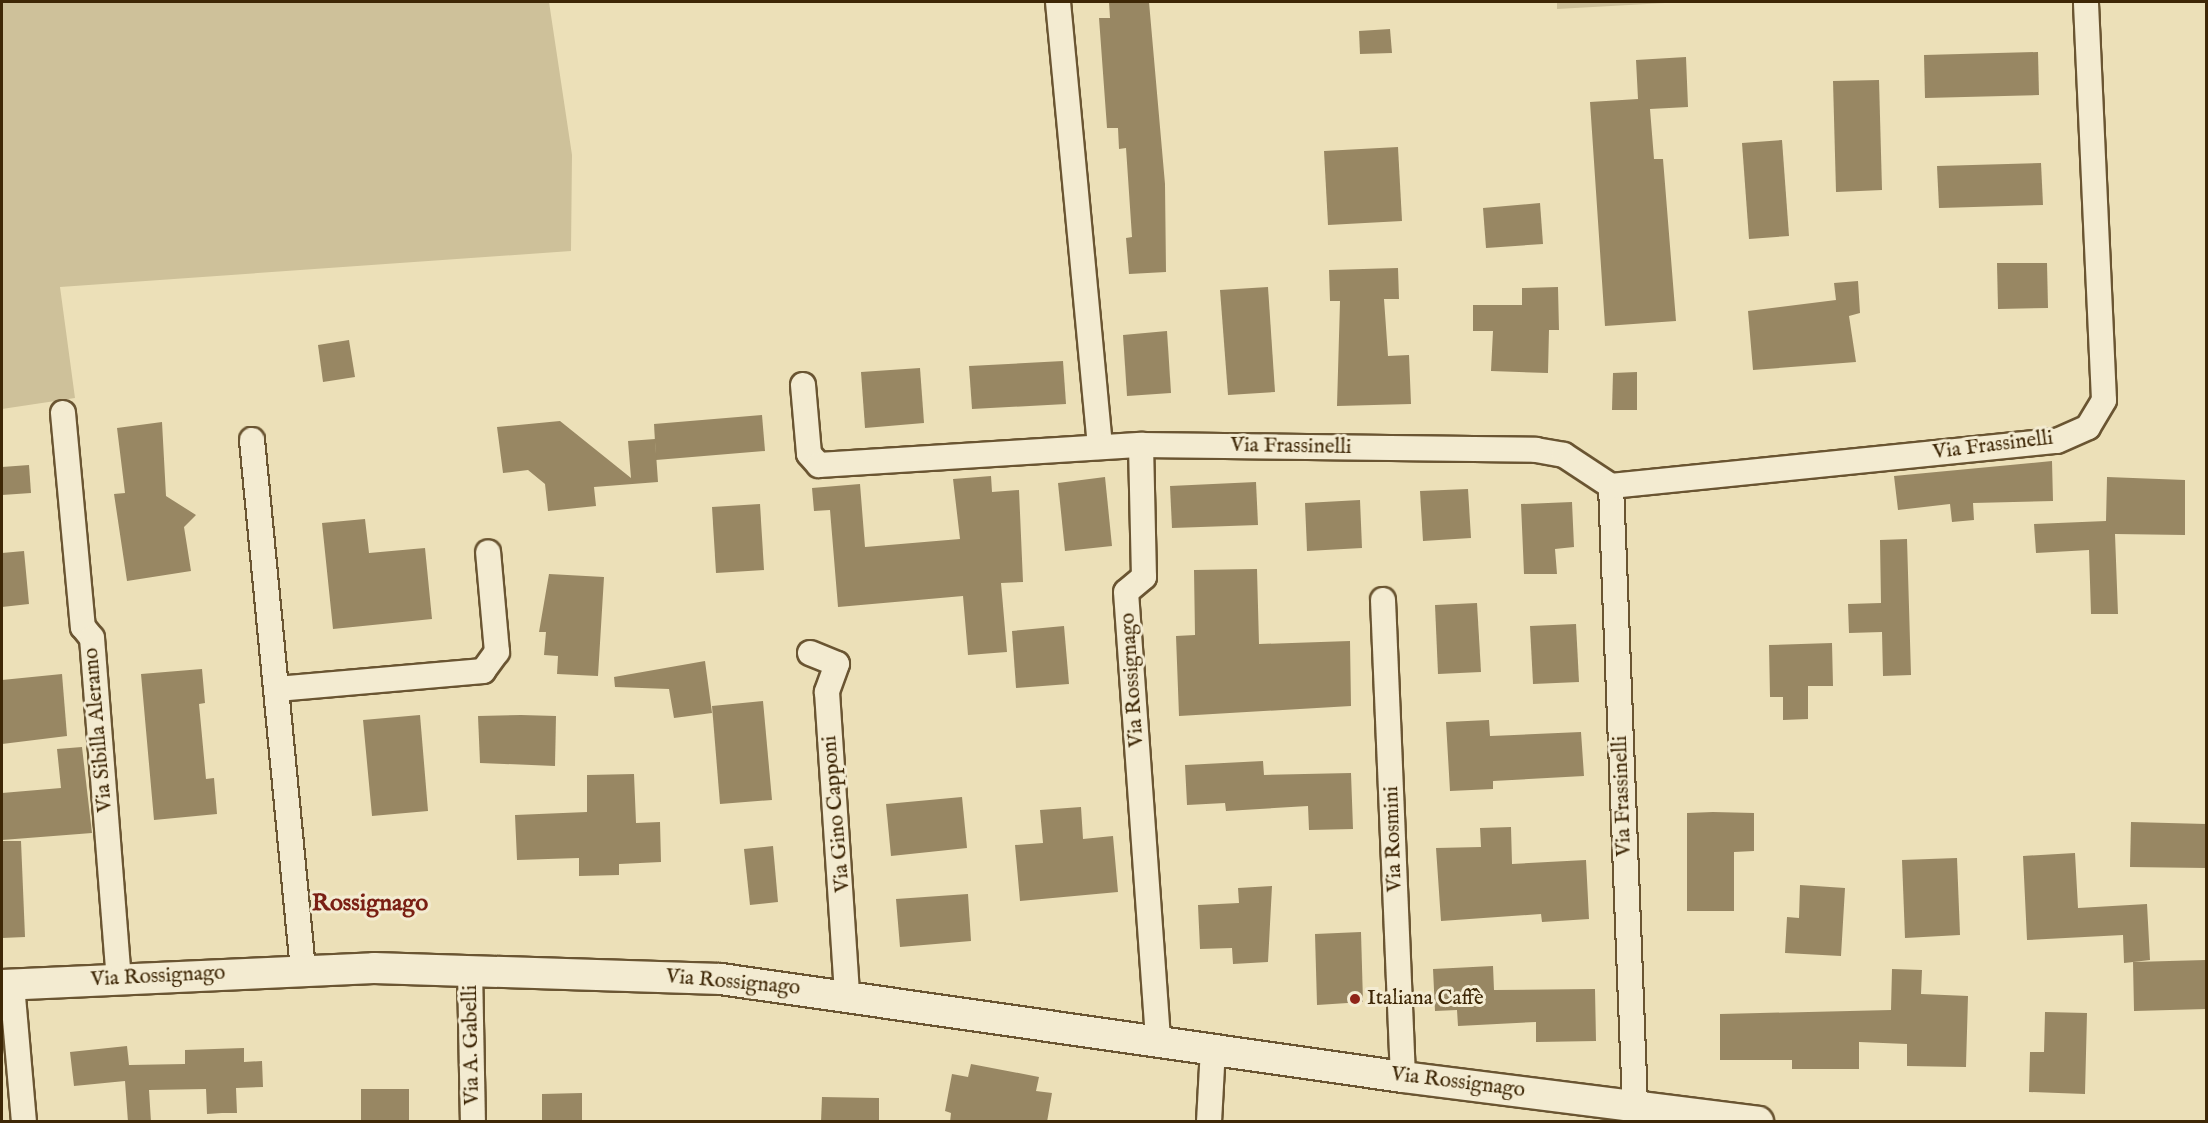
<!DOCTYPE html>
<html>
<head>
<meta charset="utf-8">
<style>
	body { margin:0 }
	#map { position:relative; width:2208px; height:1123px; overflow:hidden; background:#ece0b8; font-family:"IM FELL English",serif }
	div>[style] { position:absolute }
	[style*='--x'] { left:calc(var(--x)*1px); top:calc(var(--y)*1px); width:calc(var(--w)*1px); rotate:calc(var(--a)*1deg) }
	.green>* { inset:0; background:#cec19a }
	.building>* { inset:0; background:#988763 }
	.roads { filter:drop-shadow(2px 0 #6a5532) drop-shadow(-2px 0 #6a5532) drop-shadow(0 2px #6a5532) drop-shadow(0 -2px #6a5532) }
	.minor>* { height:24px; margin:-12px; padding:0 12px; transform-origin:12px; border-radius:12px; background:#f3ebd1 }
	.tertiary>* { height:30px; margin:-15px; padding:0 15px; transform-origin:15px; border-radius:15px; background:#f3ebd1 }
	.dots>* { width:16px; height:16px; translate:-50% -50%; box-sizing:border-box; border:3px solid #f3ebd1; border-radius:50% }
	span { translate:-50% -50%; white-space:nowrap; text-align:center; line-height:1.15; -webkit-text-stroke:6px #f3ebd1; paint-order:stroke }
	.street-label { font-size:21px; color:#3e2706 }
	.poi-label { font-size:21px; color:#3e2706 }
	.left { translate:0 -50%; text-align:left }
	.quarter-label { font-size:24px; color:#7a1f14; font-weight:700 }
	.frame { position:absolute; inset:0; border:3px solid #3e2706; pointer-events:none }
</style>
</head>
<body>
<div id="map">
	<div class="green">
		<div style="clip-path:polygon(2px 2px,549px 2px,572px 155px,571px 251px,60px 287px,75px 398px,2px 409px)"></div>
		<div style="clip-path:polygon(1557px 2px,1683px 2px,1557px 9px)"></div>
	</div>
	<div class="building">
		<div style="clip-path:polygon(1109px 2px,1149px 2px,1165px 184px,1166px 272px,1129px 274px,1126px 238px,1132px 237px,1126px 148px,1119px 149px,1118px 128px,1107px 128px,1099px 18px,1110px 18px)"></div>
		<div style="clip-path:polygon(1390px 29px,1392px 53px,1360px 54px,1359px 31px)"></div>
		<div style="clip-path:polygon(2038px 52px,2039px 95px,1925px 98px,1924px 55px)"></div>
		<div style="clip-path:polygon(1686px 57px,1688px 107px,1650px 109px,1654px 159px,1663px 159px,1676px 321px,1605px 326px,1590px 102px,1638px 99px,1636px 60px)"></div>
		<div style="clip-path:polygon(1879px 80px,1882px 190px,1836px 192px,1833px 81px)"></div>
		<div style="clip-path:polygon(1782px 140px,1789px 236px,1749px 239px,1742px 143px)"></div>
		<div style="clip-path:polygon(1398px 147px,1402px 221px,1328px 225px,1324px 151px)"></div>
		<div style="clip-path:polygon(2041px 163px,2043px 205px,1939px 208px,1937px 166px)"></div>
		<div style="clip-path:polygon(1540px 203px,1543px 244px,1486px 248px,1483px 208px)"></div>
		<div style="clip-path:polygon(1997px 263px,2047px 263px,2048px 308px,1998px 309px)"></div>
		<div style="clip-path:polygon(1398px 268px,1399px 299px,1384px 299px,1388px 356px,1409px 355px,1411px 404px,1337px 406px,1340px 301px,1330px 301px,1329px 270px)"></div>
		<div style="clip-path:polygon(1858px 281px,1860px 313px,1849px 316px,1856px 362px,1753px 370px,1748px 311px,1836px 300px,1834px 283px)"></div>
		<div style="clip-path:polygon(1268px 287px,1275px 392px,1228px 395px,1220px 290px)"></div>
		<div style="clip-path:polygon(1558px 287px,1559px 330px,1549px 330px,1548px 373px,1491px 371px,1493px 331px,1473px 331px,1473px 305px,1522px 305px,1522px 288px)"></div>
		<div style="clip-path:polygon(1167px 331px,1171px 393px,1127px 396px,1123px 335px)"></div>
		<div style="clip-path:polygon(349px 340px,355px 377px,323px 382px,318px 345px)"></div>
		<div style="clip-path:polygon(1063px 361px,1066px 404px,972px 409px,969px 366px)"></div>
		<div style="clip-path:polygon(920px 368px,924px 423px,865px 428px,861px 372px)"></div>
		<div style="clip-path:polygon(1637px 372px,1637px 410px,1612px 410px,1613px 373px)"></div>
		<div style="clip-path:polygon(762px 415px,765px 451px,656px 460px,654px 424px)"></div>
		<div style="clip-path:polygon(560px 421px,631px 478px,628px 441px,655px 439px,658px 482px,594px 487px,596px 506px,548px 511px,545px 484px,528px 470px,503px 473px,497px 427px)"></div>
		<div style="clip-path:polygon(162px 422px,166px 496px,196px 515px,184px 527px,191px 571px,127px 581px,114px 494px,125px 493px,117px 428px)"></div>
		<div style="clip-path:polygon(2052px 461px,2053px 501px,1973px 503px,1974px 520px,1952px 522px,1950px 504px,1898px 510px,1894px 476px)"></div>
		<div style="clip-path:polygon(29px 465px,31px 493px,2px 495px,2px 467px)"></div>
		<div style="clip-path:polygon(991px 476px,992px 492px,1019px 490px,1023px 582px,1001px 583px,1007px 652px,968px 655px,963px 596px,838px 607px,830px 510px,814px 511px,812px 488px,860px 484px,865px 547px,960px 539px,953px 479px)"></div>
		<div style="clip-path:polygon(1105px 477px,1112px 546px,1065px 551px,1058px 483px)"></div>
		<div style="clip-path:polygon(2107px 477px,2185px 480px,2185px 535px,2115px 534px,2118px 614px,2091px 614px,2089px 550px,2036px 553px,2034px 524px,2106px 521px)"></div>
		<div style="clip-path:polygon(1256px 482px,1258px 525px,1172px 528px,1170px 486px)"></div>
		<div style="clip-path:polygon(1468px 489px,1471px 538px,1423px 541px,1420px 491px)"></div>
		<div style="clip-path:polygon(1360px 500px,1362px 548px,1307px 551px,1305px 503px)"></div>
		<div style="clip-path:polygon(1572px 502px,1574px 547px,1555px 549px,1557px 574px,1524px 574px,1521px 504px)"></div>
		<div style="clip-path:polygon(760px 504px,764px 570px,716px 573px,712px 507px)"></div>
		<div style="clip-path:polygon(365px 519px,369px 553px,425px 548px,432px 619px,333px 629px,322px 523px)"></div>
		<div style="clip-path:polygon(1907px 539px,1911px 675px,1883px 676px,1882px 632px,1849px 633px,1848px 604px,1881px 603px,1880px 540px)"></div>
		<div style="clip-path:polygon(24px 551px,29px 604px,2px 607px,2px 553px)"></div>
		<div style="clip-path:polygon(1257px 569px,1259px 644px,1350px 641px,1351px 706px,1179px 716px,1176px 636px,1195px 635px,1194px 570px)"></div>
		<div style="clip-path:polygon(549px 574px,604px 577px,598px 676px,557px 674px,558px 656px,544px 655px,546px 632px,539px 632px)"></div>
		<div style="clip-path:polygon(1477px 603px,1481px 672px,1438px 674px,1435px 605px)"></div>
		<div style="clip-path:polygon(1576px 624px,1579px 682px,1533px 684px,1530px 626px)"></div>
		<div style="clip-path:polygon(1064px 626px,1069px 684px,1016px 688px,1012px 631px)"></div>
		<div style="clip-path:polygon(1832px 643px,1833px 686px,1808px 686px,1808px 719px,1783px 720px,1783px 697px,1770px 697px,1769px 645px)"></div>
		<div style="clip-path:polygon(705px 661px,712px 713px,674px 718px,669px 689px,615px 687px,614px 677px)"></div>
		<div style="clip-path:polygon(202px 669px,205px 703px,199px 704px,206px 779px,214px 778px,217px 814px,154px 820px,141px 674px)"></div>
		<div style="clip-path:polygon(62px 674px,67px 736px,2px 744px,2px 680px)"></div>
		<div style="clip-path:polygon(763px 701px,772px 800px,720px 804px,712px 706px)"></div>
		<div style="clip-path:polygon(420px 715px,428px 811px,372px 816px,363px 720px)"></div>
		<div style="clip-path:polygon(521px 715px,556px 716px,555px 766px,480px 763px,478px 716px)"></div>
		<div style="clip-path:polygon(1489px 720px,1490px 736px,1581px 732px,1584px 776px,1493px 781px,1493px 789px,1450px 791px,1446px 722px)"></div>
		<div style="clip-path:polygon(82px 747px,92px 833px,2px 840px,2px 793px,61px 788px,57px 749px)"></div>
		<div style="clip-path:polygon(1263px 761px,1264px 775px,1351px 773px,1353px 829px,1309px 830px,1308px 806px,1226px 811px,1225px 803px,1187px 805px,1185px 765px)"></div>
		<div style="clip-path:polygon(634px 774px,636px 823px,660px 822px,661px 862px,619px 864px,619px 875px,579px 876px,579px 858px,517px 860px,515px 815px,587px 812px,587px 775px)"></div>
		<div style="clip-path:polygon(962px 797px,967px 848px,891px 856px,886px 804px)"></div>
		<div style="clip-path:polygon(1081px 807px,1083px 839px,1113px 836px,1118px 892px,1020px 901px,1015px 845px,1043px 843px,1040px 810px)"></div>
		<div style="clip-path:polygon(1713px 812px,1754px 813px,1754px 851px,1734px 852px,1734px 911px,1687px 911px,1687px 813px)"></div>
		<div style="clip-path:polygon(2131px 822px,2206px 824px,2206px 868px,2130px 867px)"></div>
		<div style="clip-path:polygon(1511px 827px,1512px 864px,1586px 860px,1589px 919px,1542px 922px,1541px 914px,1441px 921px,1436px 848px,1481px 847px,1480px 828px)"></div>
		<div style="clip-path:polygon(2px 841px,21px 841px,25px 937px,2px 938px)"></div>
		<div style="clip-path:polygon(773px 846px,778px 902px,750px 905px,744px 849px)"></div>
		<div style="clip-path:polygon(2075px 853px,2078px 908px,2147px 904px,2150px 960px,2133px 962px,2206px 960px,2206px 1009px,2134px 1011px,2133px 962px,2124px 963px,2123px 935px,2027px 940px,2023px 856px)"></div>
		<div style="clip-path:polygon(1957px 858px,1960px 935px,1905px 938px,1902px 860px)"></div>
		<div style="clip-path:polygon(1800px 885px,1845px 888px,1841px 956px,1785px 953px,1787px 917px,1799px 918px)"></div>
		<div style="clip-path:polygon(1272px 886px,1268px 962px,1233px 964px,1232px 948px,1200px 949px,1198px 905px,1239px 903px,1238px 888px)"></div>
		<div style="clip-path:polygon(968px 894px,971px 941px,900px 947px,896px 899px)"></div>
		<div style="clip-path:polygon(1361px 932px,1363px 1002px,1317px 1005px,1315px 934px)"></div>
		<div style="clip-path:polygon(1493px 966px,1494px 990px,1595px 989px,1596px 1041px,1536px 1042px,1536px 1022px,1458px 1026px,1457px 1010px,1435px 1011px,1433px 969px)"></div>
		<div style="clip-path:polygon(1892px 969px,1922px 970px,1921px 994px,1968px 996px,1966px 1067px,1907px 1066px,1907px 1044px,1859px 1042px,1859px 1069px,1792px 1069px,1792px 1060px,1720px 1060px,1720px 1014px,1891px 1010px)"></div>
		<div style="clip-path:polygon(2045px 1012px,2087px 1013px,2085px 1094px,2029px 1092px,2030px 1052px,2044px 1052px)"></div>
		<div style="clip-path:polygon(127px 1046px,129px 1065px,185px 1064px,185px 1050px,244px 1048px,244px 1062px,262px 1061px,263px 1087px,236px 1088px,237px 1113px,222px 1113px,207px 1114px,206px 1089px,149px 1090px,151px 1122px,128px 1122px,125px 1081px,74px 1086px,70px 1052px)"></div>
		<div style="clip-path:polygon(971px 1064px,1039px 1077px,1036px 1091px,1052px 1093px,1047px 1122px,950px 1122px,951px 1113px,945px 1111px,952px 1074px,968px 1077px)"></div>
		<div style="clip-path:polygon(361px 1089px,409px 1089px,409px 1122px,361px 1122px)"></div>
		<div style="clip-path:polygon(582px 1093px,582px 1122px,542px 1122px,542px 1094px)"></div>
		<div style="clip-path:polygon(822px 1097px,879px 1098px,879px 1122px,821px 1122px)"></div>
	</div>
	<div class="roads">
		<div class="minor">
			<div style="--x:1058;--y:2;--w:447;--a:84.6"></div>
			<div style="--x:803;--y:385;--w:69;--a:85"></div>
			<div style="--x:809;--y:454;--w:15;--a:48"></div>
			<div style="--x:819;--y:465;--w:323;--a:-3.6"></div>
			<div style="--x:1141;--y:445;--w:132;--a:88.7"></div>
			<div style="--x:1144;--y:577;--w:23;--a:140"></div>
			<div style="--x:1126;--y:592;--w:450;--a:85.9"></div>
			<div style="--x:63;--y:413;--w:215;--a:84.7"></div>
			<div style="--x:83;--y:627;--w:14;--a:51"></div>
			<div style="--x:92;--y:638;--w:342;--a:85.5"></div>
			<div style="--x:252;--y:440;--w:532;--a:84.5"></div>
			<div style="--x:1141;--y:445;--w:395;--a:0.7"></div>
			<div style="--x:1536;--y:450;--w:28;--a:10"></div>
			<div style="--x:1564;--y:455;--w:56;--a:33.4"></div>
			<div style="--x:1383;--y:600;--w:477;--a:87.6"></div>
			<div style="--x:810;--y:653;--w:29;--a:22"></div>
			<div style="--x:837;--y:664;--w:30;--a:110"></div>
			<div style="--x:827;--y:692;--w:303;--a:86.2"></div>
			<div style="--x:277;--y:689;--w:207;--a:-5"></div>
			<div style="--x:483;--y:671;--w:24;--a:-54"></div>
			<div style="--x:497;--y:652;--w:100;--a:-95.1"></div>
			<div style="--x:470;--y:969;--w:153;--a:88.9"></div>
			<div style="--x:12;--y:985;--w:138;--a:85"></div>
			<div style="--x:1635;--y:1105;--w:619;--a:-92.22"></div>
			<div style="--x:1611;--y:486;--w:448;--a:-5.8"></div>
			<div style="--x:2057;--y:441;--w:34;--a:-24"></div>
			<div style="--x:2088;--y:427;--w:31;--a:-59"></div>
			<div style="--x:2104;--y:400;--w:398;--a:-92.6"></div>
			<div style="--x:1209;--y:1122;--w:73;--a:-86.9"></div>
		</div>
		<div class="tertiary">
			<div style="--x:2;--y:985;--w:372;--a:-2.6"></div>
			<div style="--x:374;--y:968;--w:347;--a:1.8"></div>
			<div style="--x:721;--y:979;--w:689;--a:8.18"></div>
			<div style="--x:1403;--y:1077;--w:358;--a:7.2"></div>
		</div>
	</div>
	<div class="dots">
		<div style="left:1355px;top:999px;background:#8f2418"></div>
	</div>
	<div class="street-label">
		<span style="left:1993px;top:446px;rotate:-7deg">Via Frassinelli</span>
		<span style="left:1291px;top:447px;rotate:1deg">Via Frassinelli</span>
		<span style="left:1133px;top:680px;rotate:-94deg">Via Rossignago</span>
		<span style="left:99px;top:730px;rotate:-95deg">Via Sibilla Aleramo</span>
		<span style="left:1623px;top:796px;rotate:-92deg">Via Frassinelli</span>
		<span style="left:837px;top:814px;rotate:-95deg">Via Gino Capponi</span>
		<span style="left:1394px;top:839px;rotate:-92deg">Via Rosmini</span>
		<span style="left:158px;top:977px;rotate:-3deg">Via Rossignago</span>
		<span style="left:733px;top:983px;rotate:5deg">Via Rossignago</span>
		<span style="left:472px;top:1045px;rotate:-91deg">Via A. Gabelli</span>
		<span style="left:1458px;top:1083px;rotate:7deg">Via Rossignago</span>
	</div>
	<div class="poi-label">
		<span class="left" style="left:1367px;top:999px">Italiana Caffè</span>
	</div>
	<div class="quarter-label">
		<span style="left:370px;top:904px">Rossignago</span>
	</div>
	<div class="frame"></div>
</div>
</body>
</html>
